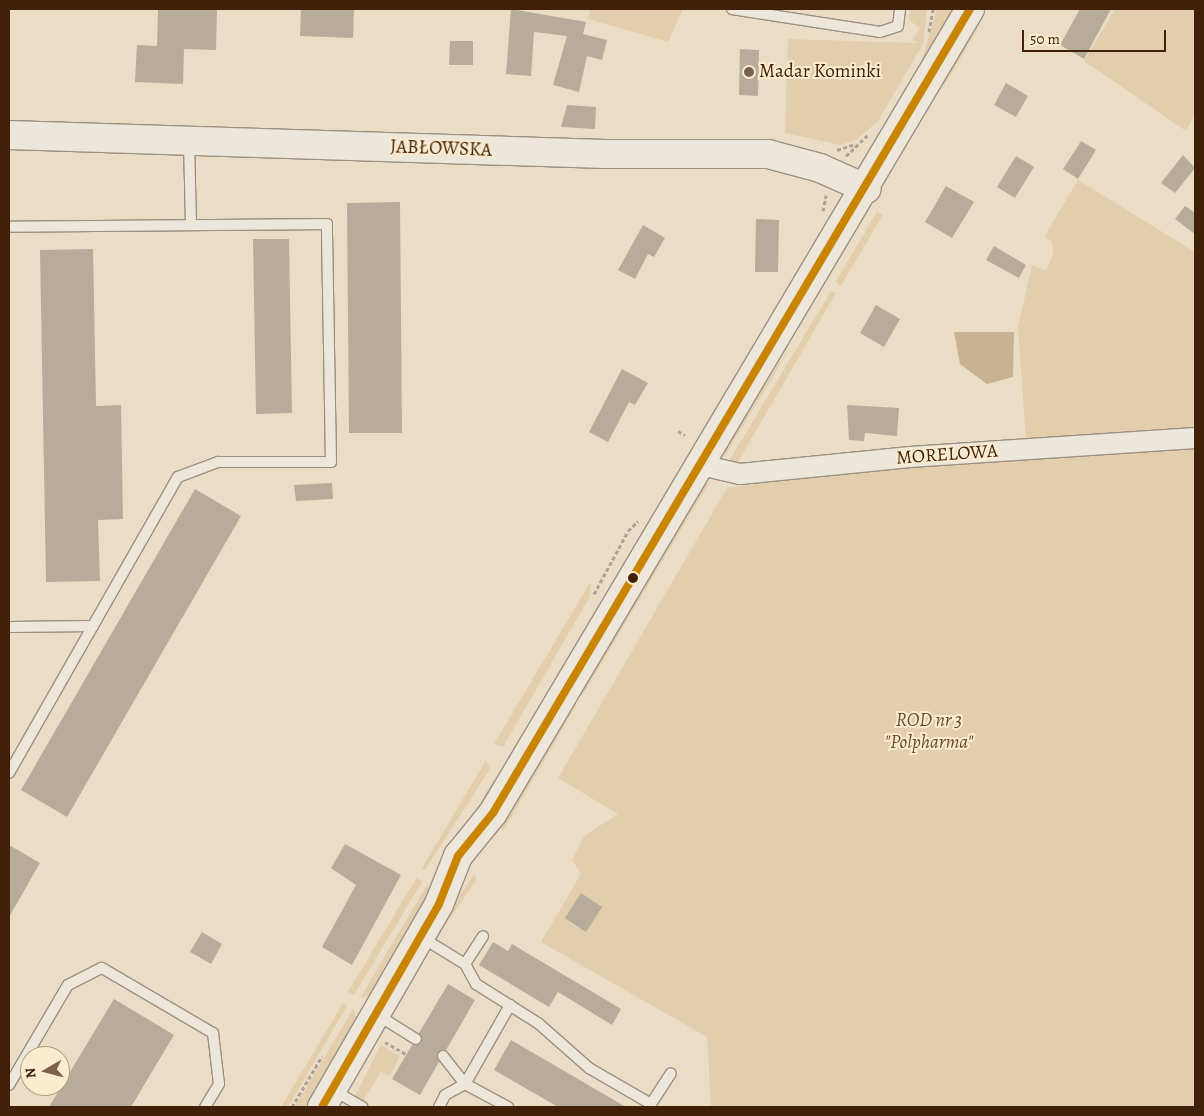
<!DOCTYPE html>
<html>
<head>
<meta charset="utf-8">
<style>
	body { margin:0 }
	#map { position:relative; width:1204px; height:1116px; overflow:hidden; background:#ebddc5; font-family:Alegreya,serif }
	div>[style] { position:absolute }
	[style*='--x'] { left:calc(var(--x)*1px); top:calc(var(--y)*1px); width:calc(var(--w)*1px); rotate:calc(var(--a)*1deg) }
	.green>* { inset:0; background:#e2cdac }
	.water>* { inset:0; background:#c9b291 }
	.building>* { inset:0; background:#b7ab9a }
	.path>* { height:3px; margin-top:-1.5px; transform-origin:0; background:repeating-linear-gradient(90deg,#aca398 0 4px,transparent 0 6.5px) }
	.roads { filter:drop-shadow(1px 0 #9c9080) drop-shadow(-1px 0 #9c9080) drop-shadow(0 1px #9c9080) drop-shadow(0 -1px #9c9080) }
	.service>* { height:10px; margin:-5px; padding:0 5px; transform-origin:5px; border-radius:5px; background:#ede6da }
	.minor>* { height:20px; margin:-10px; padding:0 10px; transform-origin:10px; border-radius:10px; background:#ede6da }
	.secondary>* { height:28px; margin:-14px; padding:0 14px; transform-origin:14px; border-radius:14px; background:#ede6da }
	.bus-1>* { height:8px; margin:-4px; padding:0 4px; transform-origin:4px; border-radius:4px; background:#c98402 }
	.dots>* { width:14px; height:14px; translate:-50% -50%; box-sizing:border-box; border:2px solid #fceccf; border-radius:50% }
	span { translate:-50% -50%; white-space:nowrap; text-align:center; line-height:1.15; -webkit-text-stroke:4px #fceccf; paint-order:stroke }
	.poi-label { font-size:19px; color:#402009 }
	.left { translate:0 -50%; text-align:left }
	.street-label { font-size:19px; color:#402009 }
	.park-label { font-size:19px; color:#67482d; font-style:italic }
	.frame { position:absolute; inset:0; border:10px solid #402009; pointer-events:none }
	.north { position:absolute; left:20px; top:1046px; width:50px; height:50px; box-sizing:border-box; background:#fceccf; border:1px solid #b19a80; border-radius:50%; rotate:262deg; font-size:14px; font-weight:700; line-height:20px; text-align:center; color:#402009 }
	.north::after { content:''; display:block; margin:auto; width:18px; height:22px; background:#7c624b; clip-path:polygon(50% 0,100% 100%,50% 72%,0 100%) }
	.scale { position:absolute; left:1022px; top:30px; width:144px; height:22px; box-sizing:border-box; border:2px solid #402009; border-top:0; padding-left:6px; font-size:15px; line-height:18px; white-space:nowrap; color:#402009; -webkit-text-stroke:4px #fceccf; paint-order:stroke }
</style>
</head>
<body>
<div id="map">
	<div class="green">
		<div style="clip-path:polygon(591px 9px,683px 9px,668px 42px,588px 19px)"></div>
		<div style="clip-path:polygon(911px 9px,927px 9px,923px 44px,878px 121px,857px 139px,841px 145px,785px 133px,788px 39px,917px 43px,913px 40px,920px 28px,909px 20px)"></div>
		<div style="clip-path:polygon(937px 9px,952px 9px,925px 60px,922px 59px)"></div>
		<div style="clip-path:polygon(1115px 9px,1195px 9px,1195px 115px,1186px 131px,1084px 61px)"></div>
		<div style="clip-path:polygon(984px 18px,944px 86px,942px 82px)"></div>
		<div style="clip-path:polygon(1078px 180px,1195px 252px,1195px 429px,1026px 439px,1018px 327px,1032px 265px,1046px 271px,1053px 255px,1052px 242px,1044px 237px)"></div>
		<div style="clip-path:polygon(877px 212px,883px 215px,840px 287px,836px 281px)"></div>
		<div style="clip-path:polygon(831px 291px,836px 293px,735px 467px,729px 461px)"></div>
		<div style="clip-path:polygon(792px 343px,774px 375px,724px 457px,723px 451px)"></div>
		<div style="clip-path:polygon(1195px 449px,1195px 1107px,711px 1107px,707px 1037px,541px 942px,581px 874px,572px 860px,584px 836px,618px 814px,558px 778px,727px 488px,877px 468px)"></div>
		<div style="clip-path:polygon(709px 483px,582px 696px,578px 694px,699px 489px)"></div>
		<div style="clip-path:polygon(591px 581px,589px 598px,503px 747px,494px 744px)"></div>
		<div style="clip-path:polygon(598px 606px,591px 628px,525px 741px,516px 746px)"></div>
		<div style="clip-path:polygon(572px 704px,577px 704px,503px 831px,501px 825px)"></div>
		<div style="clip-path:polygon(486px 760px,490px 769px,425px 870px,422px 868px)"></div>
		<div style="clip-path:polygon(494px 779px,495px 789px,456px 844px)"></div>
		<div style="clip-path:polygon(475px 873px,476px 880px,440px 933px,438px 927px)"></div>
		<div style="clip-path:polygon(417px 877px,422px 882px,354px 995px,348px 992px)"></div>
		<div style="clip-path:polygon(427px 885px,430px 895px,373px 995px,360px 998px)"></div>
		<div style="clip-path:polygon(343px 1003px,347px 1006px,288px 1107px,281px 1107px)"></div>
		<div style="clip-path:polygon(353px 1009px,358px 1021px,308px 1107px,295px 1107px)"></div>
		<div style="clip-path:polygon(381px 1045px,400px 1056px,390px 1076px,381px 1072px,363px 1101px,355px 1096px)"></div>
	</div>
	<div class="water">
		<div style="clip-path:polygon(954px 332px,1014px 332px,1013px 377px,987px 384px,960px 364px)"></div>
	</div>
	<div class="building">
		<div style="clip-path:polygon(158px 9px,217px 9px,216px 50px,184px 49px,183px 84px,135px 82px,137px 45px,157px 46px)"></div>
		<div style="clip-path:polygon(301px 9px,354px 9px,353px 38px,300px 36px)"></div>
		<div style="clip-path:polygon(511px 9px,586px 22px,583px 34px,607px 40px,602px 60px,587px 56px,579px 92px,553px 85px,567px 36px,534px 32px,531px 76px,506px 74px)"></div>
		<div style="clip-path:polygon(1080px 9px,1111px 9px,1084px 59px,1060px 45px)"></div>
		<div style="clip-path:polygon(450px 41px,473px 41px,473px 65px,449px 65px)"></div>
		<div style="clip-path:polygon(740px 49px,759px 50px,758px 96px,739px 95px)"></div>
		<div style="clip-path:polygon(1006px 83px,1028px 96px,1016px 117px,994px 105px)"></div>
		<div style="clip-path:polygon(567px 105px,596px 107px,595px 129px,561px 127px)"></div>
		<div style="clip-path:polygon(1081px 141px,1096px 150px,1078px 179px,1063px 169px)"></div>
		<div style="clip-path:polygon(1183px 155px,1195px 168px,1175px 193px,1161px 183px)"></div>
		<div style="clip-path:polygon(1016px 156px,1034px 167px,1015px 198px,997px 187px)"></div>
		<div style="clip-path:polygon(946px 186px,974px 202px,952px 238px,925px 222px)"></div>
		<div style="clip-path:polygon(400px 202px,402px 433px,349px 433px,347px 203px)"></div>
		<div style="clip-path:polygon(1185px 206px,1195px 213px,1195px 234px,1175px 219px)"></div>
		<div style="clip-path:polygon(756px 219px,779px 220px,778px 272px,755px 272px)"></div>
		<div style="clip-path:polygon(643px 225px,665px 238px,654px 257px,648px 254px,635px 279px,618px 270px)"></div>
		<div style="clip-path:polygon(253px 239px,289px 239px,292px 413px,256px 414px)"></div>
		<div style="clip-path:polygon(994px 246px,1026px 265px,1019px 278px,986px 260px)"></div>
		<div style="clip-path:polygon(93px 249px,96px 406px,121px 405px,123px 519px,98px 520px,100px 581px,46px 582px,40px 250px)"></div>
		<div style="clip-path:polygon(876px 305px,900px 319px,884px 347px,860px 333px)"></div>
		<div style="clip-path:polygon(622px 369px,648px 383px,635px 405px,629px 402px,608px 442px,589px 432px)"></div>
		<div style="clip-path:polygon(847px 405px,899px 408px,897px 436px,865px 433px,864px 441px,849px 440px)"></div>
		<div style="clip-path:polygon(332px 483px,333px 499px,296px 501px,294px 485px)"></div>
		<div style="clip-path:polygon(195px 489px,241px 516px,67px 817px,21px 790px)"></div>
		<div style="clip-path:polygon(345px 844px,401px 875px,352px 965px,322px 947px,356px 885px,331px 868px)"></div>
		<div style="clip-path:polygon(9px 845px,40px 863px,9px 917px)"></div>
		<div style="clip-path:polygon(581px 893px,602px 907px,586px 932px,565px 918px)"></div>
		<div style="clip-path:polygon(202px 932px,222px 944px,211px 964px,190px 952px)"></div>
		<div style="clip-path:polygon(493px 942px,508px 951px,512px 944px,621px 1009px,612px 1025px,558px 992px,549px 1007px,479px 965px)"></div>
		<div style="clip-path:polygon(448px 984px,475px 1000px,446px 1050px,437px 1053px,439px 1062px,420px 1095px,392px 1079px,412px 1045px,422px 1042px,419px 1033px)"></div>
		<div style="clip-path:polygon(114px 999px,174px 1035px,131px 1107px,49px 1107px)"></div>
		<div style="clip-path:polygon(511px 1040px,626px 1107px,558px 1107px,494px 1070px)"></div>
	</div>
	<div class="path">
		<div style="--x:929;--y:32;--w:23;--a:-80"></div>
		<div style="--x:837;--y:150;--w:19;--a:-18"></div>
		<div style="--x:846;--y:156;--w:30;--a:-44"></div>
		<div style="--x:823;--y:211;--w:16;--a:-79"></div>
		<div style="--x:678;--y:431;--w:8;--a:30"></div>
		<div style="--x:594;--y:594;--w:72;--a:-61.6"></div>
		<div style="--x:628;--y:531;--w:14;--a:-45"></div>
		<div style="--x:385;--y:1042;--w:24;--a:30"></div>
		<div style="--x:292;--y:1107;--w:59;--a:-59.5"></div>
	</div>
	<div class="roads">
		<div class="service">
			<div style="--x:732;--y:9;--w:150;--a:8.8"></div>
			<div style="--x:880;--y:32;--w:19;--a:-18"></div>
			<div style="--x:898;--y:26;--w:17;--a:-83"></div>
			<div style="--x:189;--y:142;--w:83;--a:88.6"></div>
			<div style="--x:9;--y:627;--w:84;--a:-0.7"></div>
			<div style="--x:9;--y:773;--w:341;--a:-60.3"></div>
			<div style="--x:178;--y:477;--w:43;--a:-20.6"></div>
			<div style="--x:218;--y:462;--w:113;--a:0"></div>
			<div style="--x:331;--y:462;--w:238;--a:-91"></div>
			<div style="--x:327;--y:224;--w:315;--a:179.5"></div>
			<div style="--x:421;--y:937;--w:52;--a:31.5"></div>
			<div style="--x:465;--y:964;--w:23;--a:61"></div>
			<div style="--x:476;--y:984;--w:73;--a:32.2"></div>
			<div style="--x:538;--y:1023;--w:68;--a:41.4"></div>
			<div style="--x:589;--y:1068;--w:72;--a:30.1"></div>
			<div style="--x:465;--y:964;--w:33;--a:-57"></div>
			<div style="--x:376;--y:1014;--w:47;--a:32"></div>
			<div style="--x:443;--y:1056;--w:36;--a:52"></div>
			<div style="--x:465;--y:1084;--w:49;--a:28.1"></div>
			<div style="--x:9;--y:1085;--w:116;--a:-59.5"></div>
			<div style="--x:68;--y:985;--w:38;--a:-27"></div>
			<div style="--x:102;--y:968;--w:129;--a:30.4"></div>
			<div style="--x:213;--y:1033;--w:51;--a:83.3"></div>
			<div style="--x:219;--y:1084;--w:27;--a:121"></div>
			<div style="--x:333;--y:1090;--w:34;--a:30"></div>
			<div style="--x:439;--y:1107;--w:13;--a:-63"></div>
			<div style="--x:445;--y:1095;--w:23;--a:-29"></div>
			<div style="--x:465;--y:1084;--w:91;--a:-60.3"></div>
			<div style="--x:649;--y:1107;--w:40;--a:-57.1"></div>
		</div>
		<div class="minor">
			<div style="--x:701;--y:465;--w:40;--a:13"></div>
			<div style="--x:740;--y:474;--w:171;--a:-5.7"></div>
			<div style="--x:910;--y:457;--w:286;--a:-3.8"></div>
		</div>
		<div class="secondary">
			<div style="--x:9;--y:135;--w:596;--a:1.83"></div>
			<div style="--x:605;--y:154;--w:163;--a:0"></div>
			<div style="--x:768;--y:154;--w:54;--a:15.1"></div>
			<div style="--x:820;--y:168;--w:51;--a:24.1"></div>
			<div style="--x:322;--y:1107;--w:234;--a:-60"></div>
			<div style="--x:439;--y:904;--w:52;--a:-68.4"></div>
			<div style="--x:458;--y:856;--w:55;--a:-50.9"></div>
			<div style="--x:493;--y:813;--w:935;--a:-59.32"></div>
		</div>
	</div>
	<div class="bus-1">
		<div style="--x:322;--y:1107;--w:234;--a:-60"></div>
		<div style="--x:439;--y:904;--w:52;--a:-68.4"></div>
		<div style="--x:458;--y:856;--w:55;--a:-50.9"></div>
		<div style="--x:493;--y:813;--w:935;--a:-59.32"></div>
	</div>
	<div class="dots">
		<div style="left:749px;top:72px;background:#7c624b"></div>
		<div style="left:633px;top:578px;background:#402009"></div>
	</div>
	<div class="poi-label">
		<span class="left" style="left:759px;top:72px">Madar Kominki</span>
	</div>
	<div class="street-label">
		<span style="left:441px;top:149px;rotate:2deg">JABŁOWSKA</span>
		<span style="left:947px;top:455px;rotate:-4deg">MORELOWA</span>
	</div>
	<div class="park-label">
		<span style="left:929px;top:732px">ROD nr 3<br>"Polpharma"</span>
	</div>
	<div class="frame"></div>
	<div class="north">N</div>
	<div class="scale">50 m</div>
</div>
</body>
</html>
